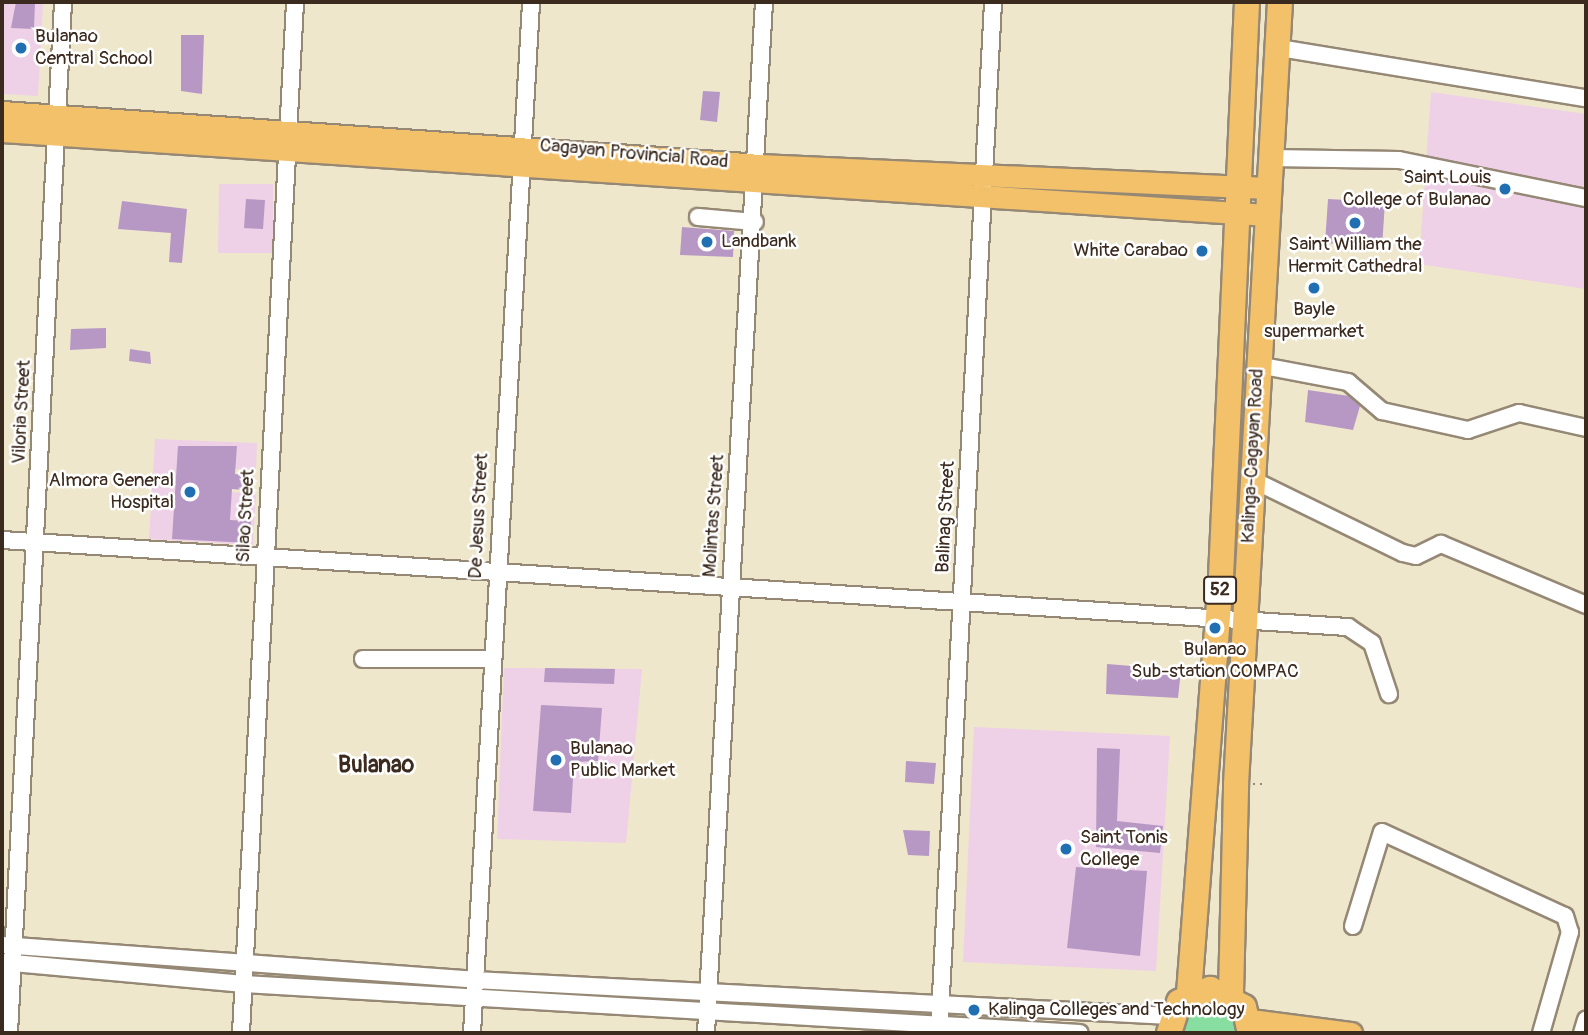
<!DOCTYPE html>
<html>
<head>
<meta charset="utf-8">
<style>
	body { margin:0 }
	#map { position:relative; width:1588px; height:1035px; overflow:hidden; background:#efe7cc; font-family:Pangolin,sans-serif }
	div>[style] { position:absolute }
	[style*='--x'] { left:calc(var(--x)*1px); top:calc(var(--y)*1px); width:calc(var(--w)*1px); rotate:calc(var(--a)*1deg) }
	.built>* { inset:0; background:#eed0e7 }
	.green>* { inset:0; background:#88dda0 }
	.building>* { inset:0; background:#b798c4 }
	.path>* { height:2.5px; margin-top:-1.25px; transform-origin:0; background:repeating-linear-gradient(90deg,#958875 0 2px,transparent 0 7px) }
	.roads { filter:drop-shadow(2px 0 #958875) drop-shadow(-2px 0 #958875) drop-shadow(0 2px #958875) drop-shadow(0 -2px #958875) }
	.minor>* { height:16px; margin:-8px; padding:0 8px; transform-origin:8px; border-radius:8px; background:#fff }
	.major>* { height:21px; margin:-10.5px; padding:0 10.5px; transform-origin:10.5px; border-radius:10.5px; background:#f4c16b }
	.highway>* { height:24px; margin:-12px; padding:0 12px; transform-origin:12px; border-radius:12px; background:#f4c16b }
	.dots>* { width:19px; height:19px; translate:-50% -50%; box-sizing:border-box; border:4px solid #fff; border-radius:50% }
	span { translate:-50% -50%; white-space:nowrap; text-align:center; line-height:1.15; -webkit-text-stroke:5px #fff; paint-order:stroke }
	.shield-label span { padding:2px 5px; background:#fff; border:2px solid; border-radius:5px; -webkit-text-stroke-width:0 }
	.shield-label { font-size:18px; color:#3b2a1e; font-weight:700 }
	.poi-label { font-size:19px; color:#3b2a1e }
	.left { translate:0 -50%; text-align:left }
	.right { translate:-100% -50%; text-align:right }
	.street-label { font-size:19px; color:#3b2a1e }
	.quarter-label { font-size:23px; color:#3b2a1e; font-weight:700 }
	.frame { position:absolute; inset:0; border:4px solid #3b2a1e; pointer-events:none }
</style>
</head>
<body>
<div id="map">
	<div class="built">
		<div style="clip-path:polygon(2px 2px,43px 2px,38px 96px,2px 94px)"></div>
		<div style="clip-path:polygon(1431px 92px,1586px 114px,1586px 289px,1419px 264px)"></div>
		<div style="clip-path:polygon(219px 184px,273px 184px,273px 253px,218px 253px)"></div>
		<div style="clip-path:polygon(155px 439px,257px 443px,256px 470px,205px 467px,203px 491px,256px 493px,253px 545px,149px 539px)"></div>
		<div style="clip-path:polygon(504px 668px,642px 669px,626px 843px,497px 839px)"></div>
		<div style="clip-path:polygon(974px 727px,1170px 736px,1156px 971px,963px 962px)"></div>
	</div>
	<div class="green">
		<div style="clip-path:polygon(1204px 1003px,1232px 1014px,1237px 1033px,1182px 1033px,1185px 1017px)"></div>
	</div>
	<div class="building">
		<div style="clip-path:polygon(16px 2px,35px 2px,34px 29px,11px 28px)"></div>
		<div style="clip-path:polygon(181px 35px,204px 35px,202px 94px,181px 91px)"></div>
		<div style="clip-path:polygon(703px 91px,720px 92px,717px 122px,700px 120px)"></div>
		<div style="clip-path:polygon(246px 199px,265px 200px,263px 229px,244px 228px)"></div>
		<div style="clip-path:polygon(1328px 199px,1385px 202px,1382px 247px,1325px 243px)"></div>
		<div style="clip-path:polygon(122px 201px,187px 209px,182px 263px,169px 262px,171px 233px,118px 229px)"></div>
		<div style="clip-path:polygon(682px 227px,734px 231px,733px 257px,680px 255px)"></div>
		<div style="clip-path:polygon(106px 328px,106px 348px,70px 350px,71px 329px)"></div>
		<div style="clip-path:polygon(130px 349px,150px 352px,151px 364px,129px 361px)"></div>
		<div style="clip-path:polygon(1308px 390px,1349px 396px,1360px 406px,1353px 430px,1305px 422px)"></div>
		<div style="clip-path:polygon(178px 446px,237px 446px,235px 474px,254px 476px,253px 491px,232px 489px,230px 520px,251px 521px,250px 543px,172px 539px)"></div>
		<div style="clip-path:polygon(1107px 664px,1181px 670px,1178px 698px,1106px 694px)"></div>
		<div style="clip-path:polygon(545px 668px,615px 669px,614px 684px,544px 682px)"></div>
		<div style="clip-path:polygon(541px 705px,602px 708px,598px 761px,574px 762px,571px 813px,533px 811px)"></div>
		<div style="clip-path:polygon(1097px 748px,1120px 749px,1117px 821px,1163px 826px,1160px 853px,1096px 847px)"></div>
		<div style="clip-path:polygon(906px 761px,936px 763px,934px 784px,905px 782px)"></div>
		<div style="clip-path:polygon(903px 830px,930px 831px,929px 856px,908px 855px)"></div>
		<div style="clip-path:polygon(1076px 867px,1147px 871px,1140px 956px,1067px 948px)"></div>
	</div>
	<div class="path">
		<div style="--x:1253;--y:784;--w:9;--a:0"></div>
	</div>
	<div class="roads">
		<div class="minor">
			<div style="--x:1279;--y:48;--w:311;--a:9.3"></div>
			<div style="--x:1270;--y:158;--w:129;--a:0.9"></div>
			<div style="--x:1399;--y:160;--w:191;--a:11.5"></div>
			<div style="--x:698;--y:217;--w:57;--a:5"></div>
			<div style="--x:1258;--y:365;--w:92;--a:10.7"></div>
			<div style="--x:1348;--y:382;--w:45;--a:40.5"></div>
			<div style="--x:1382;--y:411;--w:88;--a:12.5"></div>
			<div style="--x:1468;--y:430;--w:54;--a:-18.4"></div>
			<div style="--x:1519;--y:413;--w:69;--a:12.6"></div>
			<div style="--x:1251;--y:479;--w:169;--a:26"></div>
			<div style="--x:1403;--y:553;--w:13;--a:13"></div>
			<div style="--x:1416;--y:556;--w:28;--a:-26"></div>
			<div style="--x:1441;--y:544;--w:157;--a:22.8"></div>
			<div style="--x:2;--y:540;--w:1349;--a:3.7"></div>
			<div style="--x:1348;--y:627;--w:29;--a:34"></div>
			<div style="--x:1372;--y:643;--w:54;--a:71.6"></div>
			<div style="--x:363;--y:659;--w:128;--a:0"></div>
			<div style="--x:1353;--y:926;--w:98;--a:-72.9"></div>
			<div style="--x:1382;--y:832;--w:201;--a:24.7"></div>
			<div style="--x:1565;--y:916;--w:17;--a:73"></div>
			<div style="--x:1570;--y:932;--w:105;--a:106"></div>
			<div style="--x:2;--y:945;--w:473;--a:4.2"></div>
			<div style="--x:474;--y:980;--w:697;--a:2.96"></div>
			<div style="--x:2;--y:962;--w:243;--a:5.2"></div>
			<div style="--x:244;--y:984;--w:837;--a:3.35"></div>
			<div style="--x:9;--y:1033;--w:1032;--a:-87"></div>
			<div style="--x:241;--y:1033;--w:1032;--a:-87"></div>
			<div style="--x:472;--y:1033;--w:1033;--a:-86.72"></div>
			<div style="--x:706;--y:1033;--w:1033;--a:-86.78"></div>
			<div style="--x:939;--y:1033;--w:1032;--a:-87"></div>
			<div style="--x:1582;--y:1033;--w:14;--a:-73"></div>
		</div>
		<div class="major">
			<div style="--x:2;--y:112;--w:759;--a:4"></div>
			<div style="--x:759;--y:165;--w:509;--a:2.59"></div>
			<div style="--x:2;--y:131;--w:1268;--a:3.8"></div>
			<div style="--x:1251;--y:1020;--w:101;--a:7.4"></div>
		</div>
		<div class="highway">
			<div style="--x:1189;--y:993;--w:417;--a:-85.6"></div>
			<div style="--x:1221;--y:577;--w:576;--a:-87.41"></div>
			<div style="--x:1231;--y:994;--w:210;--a:-88.6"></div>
			<div style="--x:1236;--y:784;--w:783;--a:-86.78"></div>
			<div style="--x:1169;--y:1033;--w:33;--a:-72"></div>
			<div style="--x:1179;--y:1002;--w:34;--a:-23"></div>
			<div style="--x:1210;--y:989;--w:38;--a:28"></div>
			<div style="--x:1244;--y:1007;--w:27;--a:77"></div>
		</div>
	</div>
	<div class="dots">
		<div style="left:21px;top:48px;background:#1f6fb2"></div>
		<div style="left:1505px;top:189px;background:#1f6fb2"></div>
		<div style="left:1355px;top:223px;background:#1f6fb2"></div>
		<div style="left:707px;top:242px;background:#1f6fb2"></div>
		<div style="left:1202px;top:251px;background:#1f6fb2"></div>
		<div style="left:1314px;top:288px;background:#1f6fb2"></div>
		<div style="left:190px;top:492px;background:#1f6fb2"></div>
		<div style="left:1215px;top:628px;background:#1f6fb2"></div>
		<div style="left:556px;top:760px;background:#1f6fb2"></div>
		<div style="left:1066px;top:849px;background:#1f6fb2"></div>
		<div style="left:974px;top:1010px;background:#1f6fb2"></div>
	</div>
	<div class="shield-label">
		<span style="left:1220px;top:590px">52</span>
	</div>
	<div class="poi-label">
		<span class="left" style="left:35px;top:48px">Bulanao<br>Central School</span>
		<span class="right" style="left:1491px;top:189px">Saint Louis<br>College of Bulanao</span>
		<span class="left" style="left:721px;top:242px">Landbank</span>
		<span style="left:1355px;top:256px">Saint William the<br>Hermit Cathedral</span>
		<span class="right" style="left:1188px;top:251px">White Carabao</span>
		<span style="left:1314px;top:321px">Bayle<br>supermarket</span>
		<span class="right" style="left:174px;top:492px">Almora General<br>Hospital</span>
		<span style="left:1215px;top:661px">Bulanao<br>Sub-station COMPAC</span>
		<span class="left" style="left:570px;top:760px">Bulanao<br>Public Market</span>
		<span class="left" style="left:1080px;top:849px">Saint Tonis<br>College</span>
		<span class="left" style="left:988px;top:1010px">Kalinga Colleges and Technology</span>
	</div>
	<div class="street-label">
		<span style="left:634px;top:154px;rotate:5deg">Cagayan Provincial Road</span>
		<span style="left:22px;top:412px;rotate:-87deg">Viloria Street</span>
		<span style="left:1253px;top:456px;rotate:-87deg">Kalinga-Cagayan Road</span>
		<span style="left:246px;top:516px;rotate:-87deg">Silao Street</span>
		<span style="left:479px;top:516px;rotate:-87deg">De Jesus Street</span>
		<span style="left:714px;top:516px;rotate:-86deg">Molintas Street</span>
		<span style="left:946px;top:517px;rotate:-87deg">Balinag Street</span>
	</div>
	<div class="quarter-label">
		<span style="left:376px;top:765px">Bulanao</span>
	</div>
	<div class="frame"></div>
</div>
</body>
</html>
